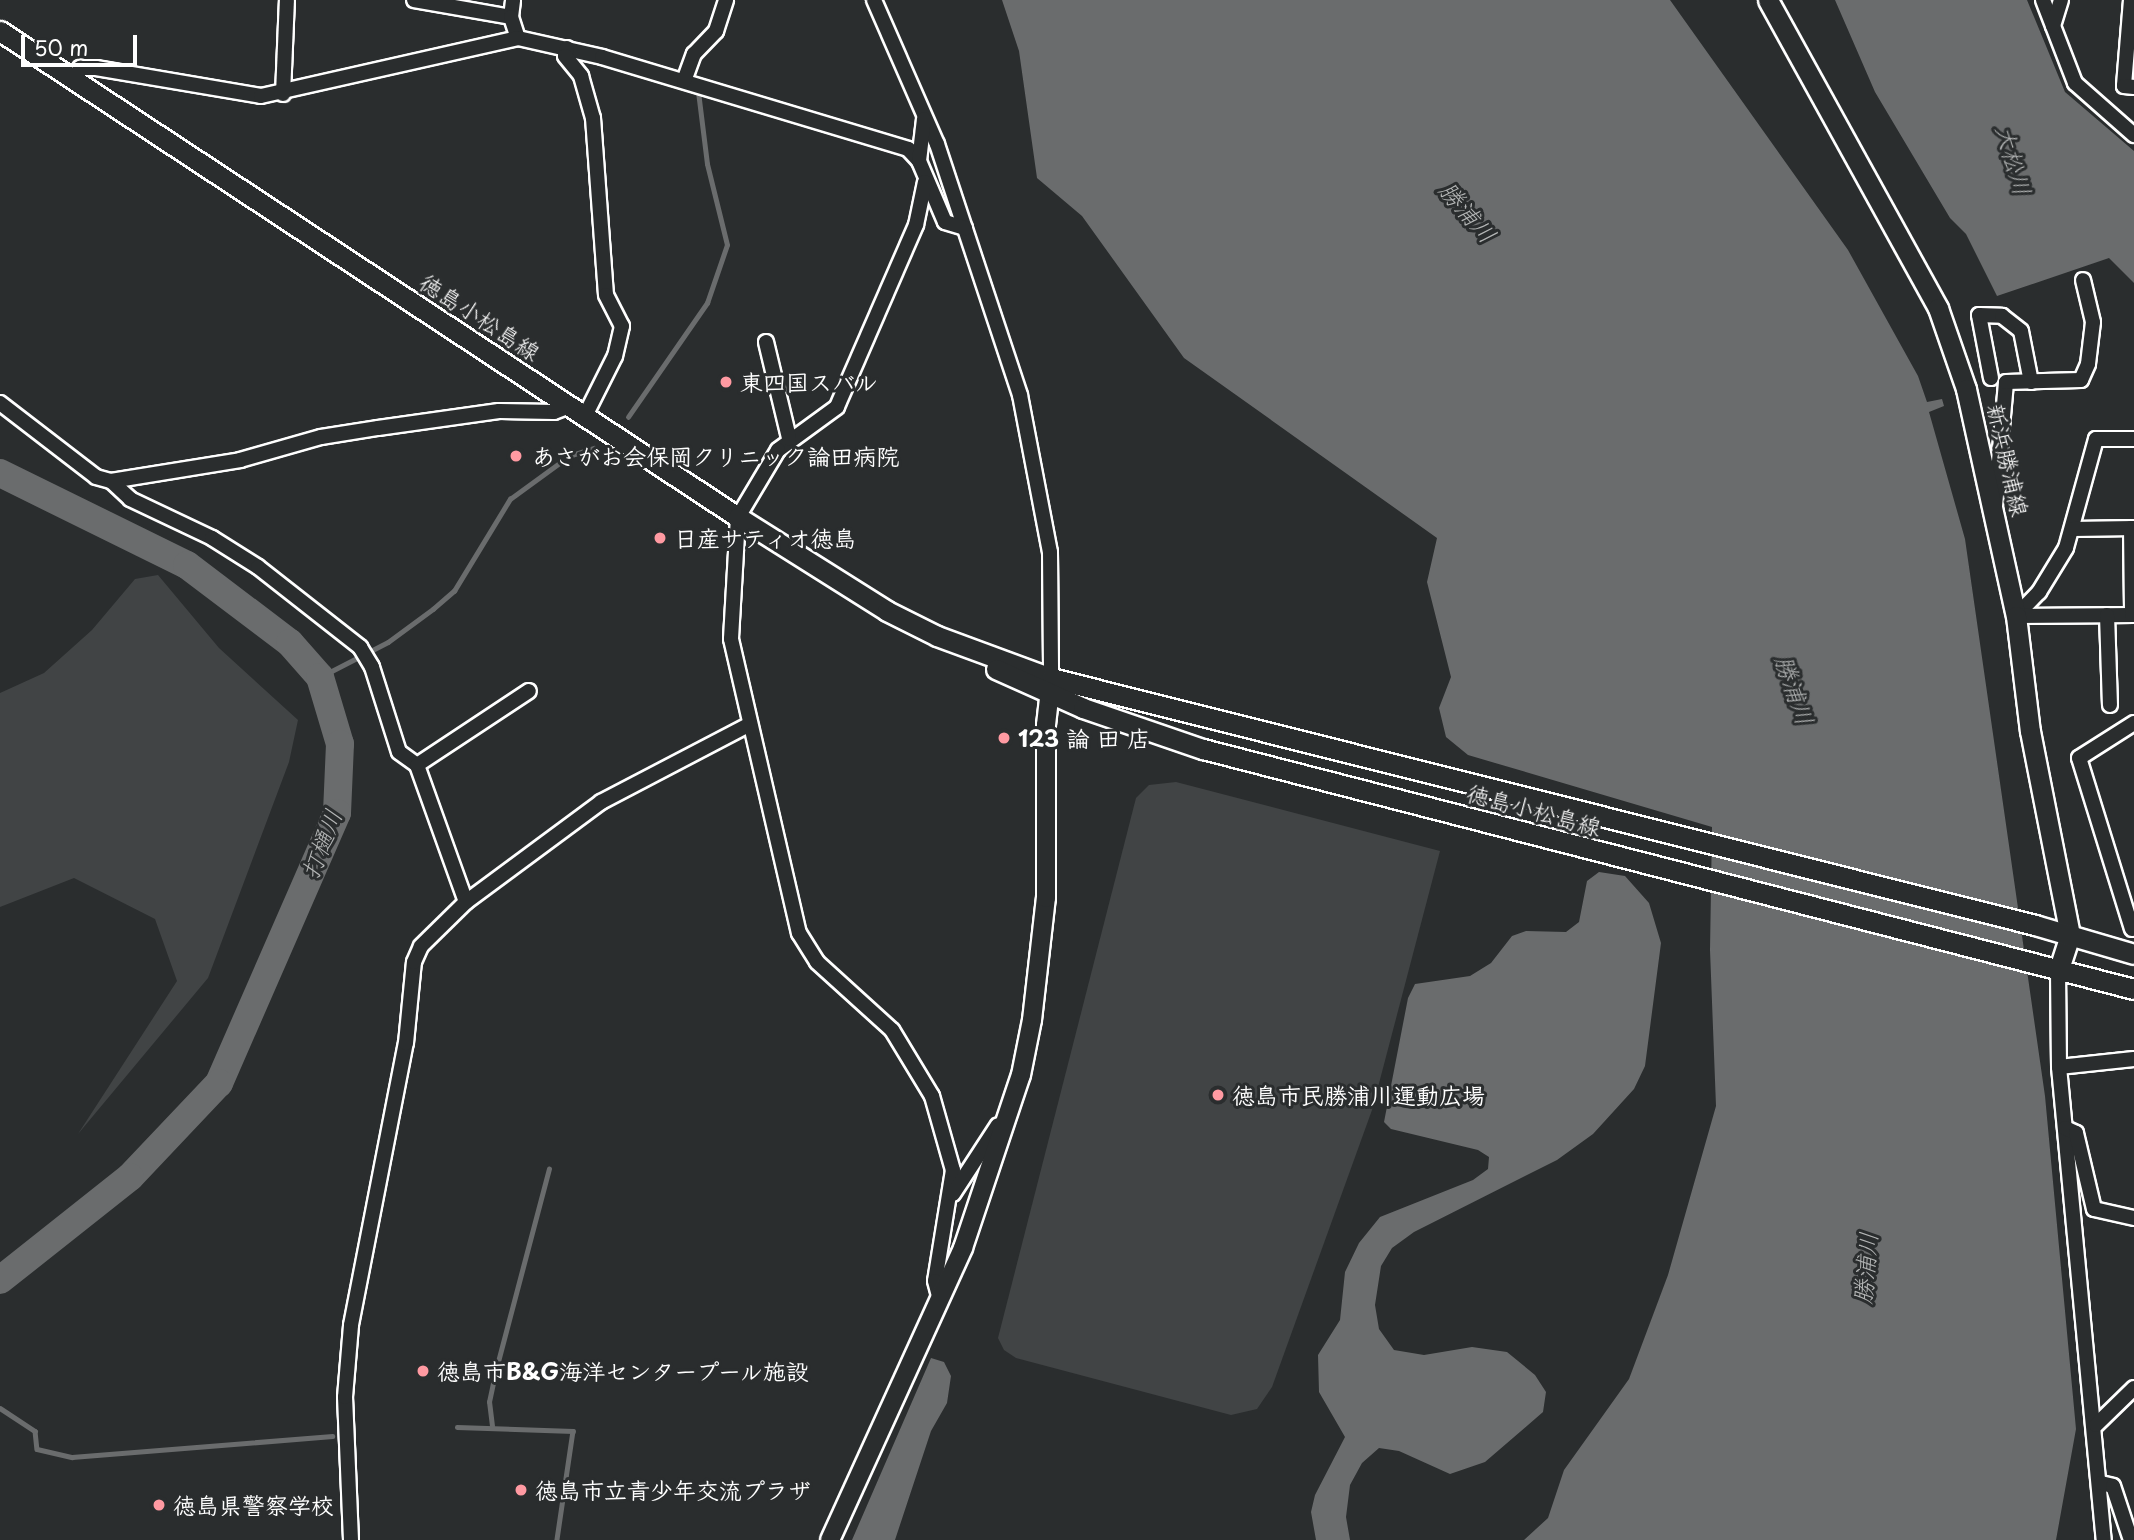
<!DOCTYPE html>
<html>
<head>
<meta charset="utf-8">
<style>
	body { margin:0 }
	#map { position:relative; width:2134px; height:1540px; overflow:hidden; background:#2a2d2e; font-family:"Playpen Sans","Klee One",sans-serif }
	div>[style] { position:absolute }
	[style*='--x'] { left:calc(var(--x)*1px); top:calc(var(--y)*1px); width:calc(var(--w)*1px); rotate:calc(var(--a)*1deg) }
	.green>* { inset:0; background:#414445 }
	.water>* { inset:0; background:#6a6c6d }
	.stream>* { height:4.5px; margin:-2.25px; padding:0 2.25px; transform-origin:2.25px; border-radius:2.25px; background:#6a6c6d }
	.river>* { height:28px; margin:-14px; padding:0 14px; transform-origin:14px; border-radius:14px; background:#6a6c6d }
	.roads { filter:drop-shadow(2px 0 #fff) drop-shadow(-2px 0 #fff) drop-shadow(0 2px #fff) drop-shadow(0 -2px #fff) }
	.minor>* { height:14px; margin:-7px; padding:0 7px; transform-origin:7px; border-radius:7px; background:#2a2d2e }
	.tertiary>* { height:18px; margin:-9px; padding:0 9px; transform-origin:9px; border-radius:9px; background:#2a2d2e }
	.secondary>* { height:19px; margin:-9.5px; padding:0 9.5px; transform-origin:9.5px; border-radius:9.5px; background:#2a2d2e }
	.dots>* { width:19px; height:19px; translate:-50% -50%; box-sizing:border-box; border:4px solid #2a2d2e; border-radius:50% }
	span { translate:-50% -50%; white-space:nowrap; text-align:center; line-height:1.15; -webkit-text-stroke:6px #2a2d2e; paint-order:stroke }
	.street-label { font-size:23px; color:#fff }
	.poi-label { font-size:23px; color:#fff; font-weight:700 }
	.left { translate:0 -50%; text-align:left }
	.water-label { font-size:24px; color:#b4b6b6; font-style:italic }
	.scale { position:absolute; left:21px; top:35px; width:116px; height:32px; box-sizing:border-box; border:4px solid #fff; border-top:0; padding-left:9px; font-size:21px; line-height:24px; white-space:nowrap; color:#fff; -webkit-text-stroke:5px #2a2d2e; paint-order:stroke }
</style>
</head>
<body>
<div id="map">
	<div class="green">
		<div style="clip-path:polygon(158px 575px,219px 648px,298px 720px,289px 762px,208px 978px,78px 1134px,177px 981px,155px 919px,74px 878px,0 907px,0 693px,44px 673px,92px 630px,135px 579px)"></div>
		<div style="clip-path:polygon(1176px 782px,1440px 851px,1372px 1110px,1272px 1387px,1257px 1409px,1231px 1415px,1016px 1358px,1004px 1350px,998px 1338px,1136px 798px,1149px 785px)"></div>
	</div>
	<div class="water">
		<div style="clip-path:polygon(1002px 0,1670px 0,1848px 250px,1918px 376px,1927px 402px,1942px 399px,1944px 406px,1929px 412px,1965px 539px,2045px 1096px,2076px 1429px,2056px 1540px,1524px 1540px,1548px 1518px,1564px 1470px,1629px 1379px,1668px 1275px,1716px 1106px,1710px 950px,1712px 827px,1468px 755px,1446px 737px,1439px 708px,1451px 677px,1427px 582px,1437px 538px,1184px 358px,1082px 216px,1037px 178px,1019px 51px)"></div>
		<div style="clip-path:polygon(1835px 0,2027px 0,2065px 92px,2134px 151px,2134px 283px,2109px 258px,1997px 296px,1966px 234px,1950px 218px,1875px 92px)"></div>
		<div style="clip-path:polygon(1599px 872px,1625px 876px,1649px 903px,1661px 943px,1645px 1066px,1634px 1089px,1593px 1134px,1557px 1160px,1414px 1232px,1392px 1248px,1381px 1266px,1375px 1305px,1379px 1329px,1394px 1350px,1424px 1355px,1472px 1347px,1507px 1352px,1535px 1375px,1546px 1392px,1543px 1412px,1485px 1462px,1450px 1474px,1399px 1451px,1379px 1448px,1362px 1463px,1350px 1485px,1346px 1517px,1350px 1540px,1316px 1540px,1311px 1512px,1315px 1495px,1345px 1437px,1319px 1392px,1318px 1355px,1340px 1320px,1345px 1272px,1359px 1243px,1380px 1217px,1473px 1180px,1488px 1169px,1489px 1157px,1478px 1150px,1391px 1129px,1384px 1122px,1408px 998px,1415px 984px,1470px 976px,1491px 963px,1512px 936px,1526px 931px,1566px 932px,1579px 922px,1587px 881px)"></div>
		<div style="clip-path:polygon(931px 1358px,944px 1362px,951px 1376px,947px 1403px,931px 1431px,895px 1540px,852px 1540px)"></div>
	</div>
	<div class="stream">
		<div style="--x:628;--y:417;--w:139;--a:-55.3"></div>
		<div style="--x:707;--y:303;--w:61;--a:-71"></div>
		<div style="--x:727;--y:245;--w:83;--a:-103.9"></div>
		<div style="--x:707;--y:164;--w:73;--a:-97.1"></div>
		<div style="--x:320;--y:677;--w:76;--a:-27.2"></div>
		<div style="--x:388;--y:642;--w:56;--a:-36.3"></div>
		<div style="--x:433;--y:609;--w:28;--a:-41"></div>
		<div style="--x:454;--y:591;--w:108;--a:-58.7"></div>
		<div style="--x:510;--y:499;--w:73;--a:-36.1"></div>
		<div style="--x:569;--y:456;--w:26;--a:-18"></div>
		<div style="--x:0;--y:1408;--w:42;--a:33.3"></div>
		<div style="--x:35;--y:1431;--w:18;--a:84"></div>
		<div style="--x:37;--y:1449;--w:36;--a:13"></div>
		<div style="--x:72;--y:1457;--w:261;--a:-4.6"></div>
		<div style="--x:492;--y:1426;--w:24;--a:-97"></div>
		<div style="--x:489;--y:1402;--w:30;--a:-78"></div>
		<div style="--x:495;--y:1373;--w:211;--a:-75.2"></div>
		<div style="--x:457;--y:1427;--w:116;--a:2"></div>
		<div style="--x:573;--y:1431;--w:110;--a:98.4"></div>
	</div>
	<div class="river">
		<div style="--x:0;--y:473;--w:208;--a:26.2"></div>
		<div style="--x:187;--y:565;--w:129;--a:37.1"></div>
		<div style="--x:290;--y:643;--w:45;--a:48.6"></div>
		<div style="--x:320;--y:677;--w:70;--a:73.4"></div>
		<div style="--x:340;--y:744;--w:69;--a:92.5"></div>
		<div style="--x:337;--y:813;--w:295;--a:113.6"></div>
		<div style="--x:219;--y:1083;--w:129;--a:133.4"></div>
		<div style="--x:130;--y:1177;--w:166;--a:141.6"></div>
	</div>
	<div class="roads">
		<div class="minor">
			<div style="--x:414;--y:0;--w:98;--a:9.9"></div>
			<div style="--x:511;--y:17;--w:17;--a:-83"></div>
			<div style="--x:874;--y:0;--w:157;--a:66.4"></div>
			<div style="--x:937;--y:144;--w:264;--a:71.7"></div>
			<div style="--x:1020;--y:395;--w:160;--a:79.2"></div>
			<div style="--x:1050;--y:552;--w:126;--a:89.5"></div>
			<div style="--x:2043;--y:0;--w:89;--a:68.9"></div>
			<div style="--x:2075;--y:83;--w:79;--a:41.4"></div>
			<div style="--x:2131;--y:0;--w:86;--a:94.7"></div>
			<div style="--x:2124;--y:86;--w:10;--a:6"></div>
			<div style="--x:511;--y:17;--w:22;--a:72"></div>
			<div style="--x:518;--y:38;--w:86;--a:12.7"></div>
			<div style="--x:602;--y:57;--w:320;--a:16.7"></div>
			<div style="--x:908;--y:149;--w:16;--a:47"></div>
			<div style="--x:919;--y:161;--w:66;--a:66.9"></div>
			<div style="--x:945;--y:222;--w:21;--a:17"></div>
			<div style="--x:2053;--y:26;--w:27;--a:-73"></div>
			<div style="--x:567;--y:48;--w:8;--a:104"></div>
			<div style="--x:565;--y:56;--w:26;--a:51"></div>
			<div style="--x:581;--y:76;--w:44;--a:74.1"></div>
			<div style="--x:593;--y:118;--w:177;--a:85.8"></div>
			<div style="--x:606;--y:295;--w:35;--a:63"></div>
			<div style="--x:622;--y:326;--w:31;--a:103"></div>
			<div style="--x:615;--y:356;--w:67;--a:116.6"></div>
			<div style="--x:74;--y:79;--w:13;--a:-61"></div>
			<div style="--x:80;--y:68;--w:16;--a:0"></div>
			<div style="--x:96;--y:68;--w:167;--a:9.6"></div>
			<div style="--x:261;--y:96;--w:263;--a:-12.7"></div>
			<div style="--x:684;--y:81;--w:29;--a:-70"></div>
			<div style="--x:694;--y:54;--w:32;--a:-46"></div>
			<div style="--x:716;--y:31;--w:33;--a:-72"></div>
			<div style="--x:283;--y:94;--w:94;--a:-87.6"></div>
			<div style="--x:919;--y:161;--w:42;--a:-83.2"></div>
			<div style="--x:925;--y:182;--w:44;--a:101.8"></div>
			<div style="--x:916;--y:225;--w:198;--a:113.5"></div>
			<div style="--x:837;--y:407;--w:73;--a:143.9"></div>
			<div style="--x:778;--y:450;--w:78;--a:120.8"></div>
			<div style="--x:738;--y:517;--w:122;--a:93.3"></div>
			<div style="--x:731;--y:639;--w:302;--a:77"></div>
			<div style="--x:799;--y:933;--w:34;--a:58"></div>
			<div style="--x:817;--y:962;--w:101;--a:42.2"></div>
			<div style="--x:892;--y:1030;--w:77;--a:58.8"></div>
			<div style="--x:932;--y:1096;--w:77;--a:74.2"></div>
			<div style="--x:953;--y:1170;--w:112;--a:99.2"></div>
			<div style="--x:935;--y:1281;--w:16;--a:75"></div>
			<div style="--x:766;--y:342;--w:99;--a:76.5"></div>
			<div style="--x:1991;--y:378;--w:64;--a:-100.8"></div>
			<div style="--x:1979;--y:315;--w:23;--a:2"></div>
			<div style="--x:2002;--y:316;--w:24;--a:38"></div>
			<div style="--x:2021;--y:331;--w:52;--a:78.9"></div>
			<div style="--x:0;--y:403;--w:121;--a:37.6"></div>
			<div style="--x:96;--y:477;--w:16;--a:15"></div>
			<div style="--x:111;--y:481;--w:131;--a:-9.2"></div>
			<div style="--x:240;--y:460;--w:84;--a:-15.9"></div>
			<div style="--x:321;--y:437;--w:58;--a:-9"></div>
			<div style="--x:378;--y:428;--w:122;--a:-8"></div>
			<div style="--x:499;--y:411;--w:55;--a:1"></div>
			<div style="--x:554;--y:412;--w:17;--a:-21"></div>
			<div style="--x:2134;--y:439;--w:38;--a:180"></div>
			<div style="--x:2096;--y:439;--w:113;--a:105.4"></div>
			<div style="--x:2066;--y:548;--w:52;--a:121.5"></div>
			<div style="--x:2039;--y:592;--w:33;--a:134"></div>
			<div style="--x:2016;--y:616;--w:118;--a:-0.5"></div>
			<div style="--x:111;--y:481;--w:26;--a:43"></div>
			<div style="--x:130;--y:499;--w:91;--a:25.4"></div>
			<div style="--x:212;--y:538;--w:54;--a:32.2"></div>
			<div style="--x:258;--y:567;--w:130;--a:38.1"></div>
			<div style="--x:360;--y:647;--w:23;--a:59"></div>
			<div style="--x:372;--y:667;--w:89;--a:72.4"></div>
			<div style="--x:399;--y:752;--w:22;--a:36"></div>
			<div style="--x:1995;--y:506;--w:124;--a:-84.9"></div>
			<div style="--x:2006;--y:382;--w:75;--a:-1.5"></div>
			<div style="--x:2081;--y:380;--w:17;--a:-66"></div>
			<div style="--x:2088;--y:364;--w:42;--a:-83.2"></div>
			<div style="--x:2093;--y:322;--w:43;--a:-103.4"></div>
			<div style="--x:2131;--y:528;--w:87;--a:89.3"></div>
			<div style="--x:2073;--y:529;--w:61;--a:-0.9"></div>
			<div style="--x:2107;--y:615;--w:90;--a:88.1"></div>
			<div style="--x:466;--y:902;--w:145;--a:-109.7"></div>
			<div style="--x:417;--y:765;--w:134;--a:-33.5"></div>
			<div style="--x:2132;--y:929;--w:179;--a:-107.2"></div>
			<div style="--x:2079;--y:758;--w:65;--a:-32.5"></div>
			<div style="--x:2058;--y:971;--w:96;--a:89.4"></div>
			<div style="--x:2059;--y:1067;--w:475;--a:84.6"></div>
			<div style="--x:2059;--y:1067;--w:75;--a:-6.1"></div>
			<div style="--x:2065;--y:1128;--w:12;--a:24"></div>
			<div style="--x:2076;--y:1133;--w:78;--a:76.7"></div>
			<div style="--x:2094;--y:1209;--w:41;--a:12.7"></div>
			<div style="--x:953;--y:1194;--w:82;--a:-56.9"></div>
			<div style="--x:2096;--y:1425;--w:53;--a:-44.2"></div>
			<div style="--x:2101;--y:1483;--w:12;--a:14"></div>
			<div style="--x:2113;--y:1486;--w:57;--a:71.6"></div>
			<div style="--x:351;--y:1540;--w:143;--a:-92.4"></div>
			<div style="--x:345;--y:1397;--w:72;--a:-85.2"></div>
			<div style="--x:351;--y:1325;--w:287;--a:-79"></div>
			<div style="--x:406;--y:1043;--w:81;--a:-84.4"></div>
			<div style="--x:414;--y:962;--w:17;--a:-66"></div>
			<div style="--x:421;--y:946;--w:63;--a:-44.4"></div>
			<div style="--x:466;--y:902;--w:168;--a:-36.5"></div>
			<div style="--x:601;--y:802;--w:166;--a:-27.6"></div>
		</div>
		<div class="tertiary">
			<div style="--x:830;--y:1540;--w:321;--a:-65.5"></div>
			<div style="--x:963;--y:1248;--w:182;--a:-71.5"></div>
			<div style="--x:1021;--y:1075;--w:56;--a:-78.7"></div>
			<div style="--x:1032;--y:1020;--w:123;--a:-83.5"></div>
			<div style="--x:1046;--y:898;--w:173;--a:-90"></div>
			<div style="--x:1046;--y:725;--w:44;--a:-83.5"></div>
		</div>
		<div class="secondary">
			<div style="--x:1768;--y:0;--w:352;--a:61.1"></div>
			<div style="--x:1938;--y:308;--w:86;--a:70.9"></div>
			<div style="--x:1966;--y:389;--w:232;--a:77.6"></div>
			<div style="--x:2016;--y:616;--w:116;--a:83.1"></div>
			<div style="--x:2030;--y:731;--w:208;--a:78.9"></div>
			<div style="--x:2070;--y:935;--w:38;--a:108"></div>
			<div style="--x:0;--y:31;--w:884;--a:33.37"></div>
			<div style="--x:738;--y:517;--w:176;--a:32.2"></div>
			<div style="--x:887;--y:611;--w:56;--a:26.6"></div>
			<div style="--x:937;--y:636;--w:121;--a:20.2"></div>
			<div style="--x:1051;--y:678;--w:1015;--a:14.09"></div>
			<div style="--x:2035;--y:925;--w:103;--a:16.3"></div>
			<div style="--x:996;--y:669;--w:95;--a:24.1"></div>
			<div style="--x:1083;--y:708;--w:127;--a:18.9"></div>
			<div style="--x:1203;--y:749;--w:961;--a:14.46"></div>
		</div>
	</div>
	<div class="dots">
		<div style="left:726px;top:382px;background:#ff9aa2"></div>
		<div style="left:516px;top:456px;background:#ff9aa2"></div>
		<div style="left:660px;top:538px;background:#ff9aa2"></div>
		<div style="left:1004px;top:738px;background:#ff9aa2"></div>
		<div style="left:1218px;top:1095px;background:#ff9aa2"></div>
		<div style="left:423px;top:1371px;background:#ff9aa2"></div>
		<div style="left:521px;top:1490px;background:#ff9aa2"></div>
		<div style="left:159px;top:1505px;background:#ff9aa2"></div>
	</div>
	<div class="street-label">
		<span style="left:480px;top:317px;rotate:33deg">徳島小松島線</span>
		<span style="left:2008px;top:460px;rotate:77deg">新浜勝浦線</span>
		<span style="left:1534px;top:810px;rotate:15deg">徳島小松島線</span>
	</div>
	<div class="poi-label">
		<span class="left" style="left:740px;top:382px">東四国スバル</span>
		<span class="left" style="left:532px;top:456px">あさがお会保岡クリニック論田病院</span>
		<span class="left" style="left:674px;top:538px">日産サティオ徳島</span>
		<span class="left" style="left:1018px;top:738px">123 論 田 店</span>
		<span class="left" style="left:1232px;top:1095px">徳島市民勝浦川運動広場</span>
		<span class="left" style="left:437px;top:1371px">徳島市B&amp;G海洋センタープール施設</span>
		<span class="left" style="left:535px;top:1490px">徳島市立青少年交流プラザ</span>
		<span class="left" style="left:173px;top:1505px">徳島県警察学校</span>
	</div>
	<div class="water-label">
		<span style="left:2014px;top:160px;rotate:74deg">大松川</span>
		<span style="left:1468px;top:212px;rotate:49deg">勝浦川</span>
		<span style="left:1795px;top:690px;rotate:71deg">勝浦川</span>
		<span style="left:321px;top:844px;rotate:-69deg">打樋川</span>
		<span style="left:1865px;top:1268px;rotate:-85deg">勝浦川</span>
	</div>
	<div class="scale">50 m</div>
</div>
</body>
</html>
